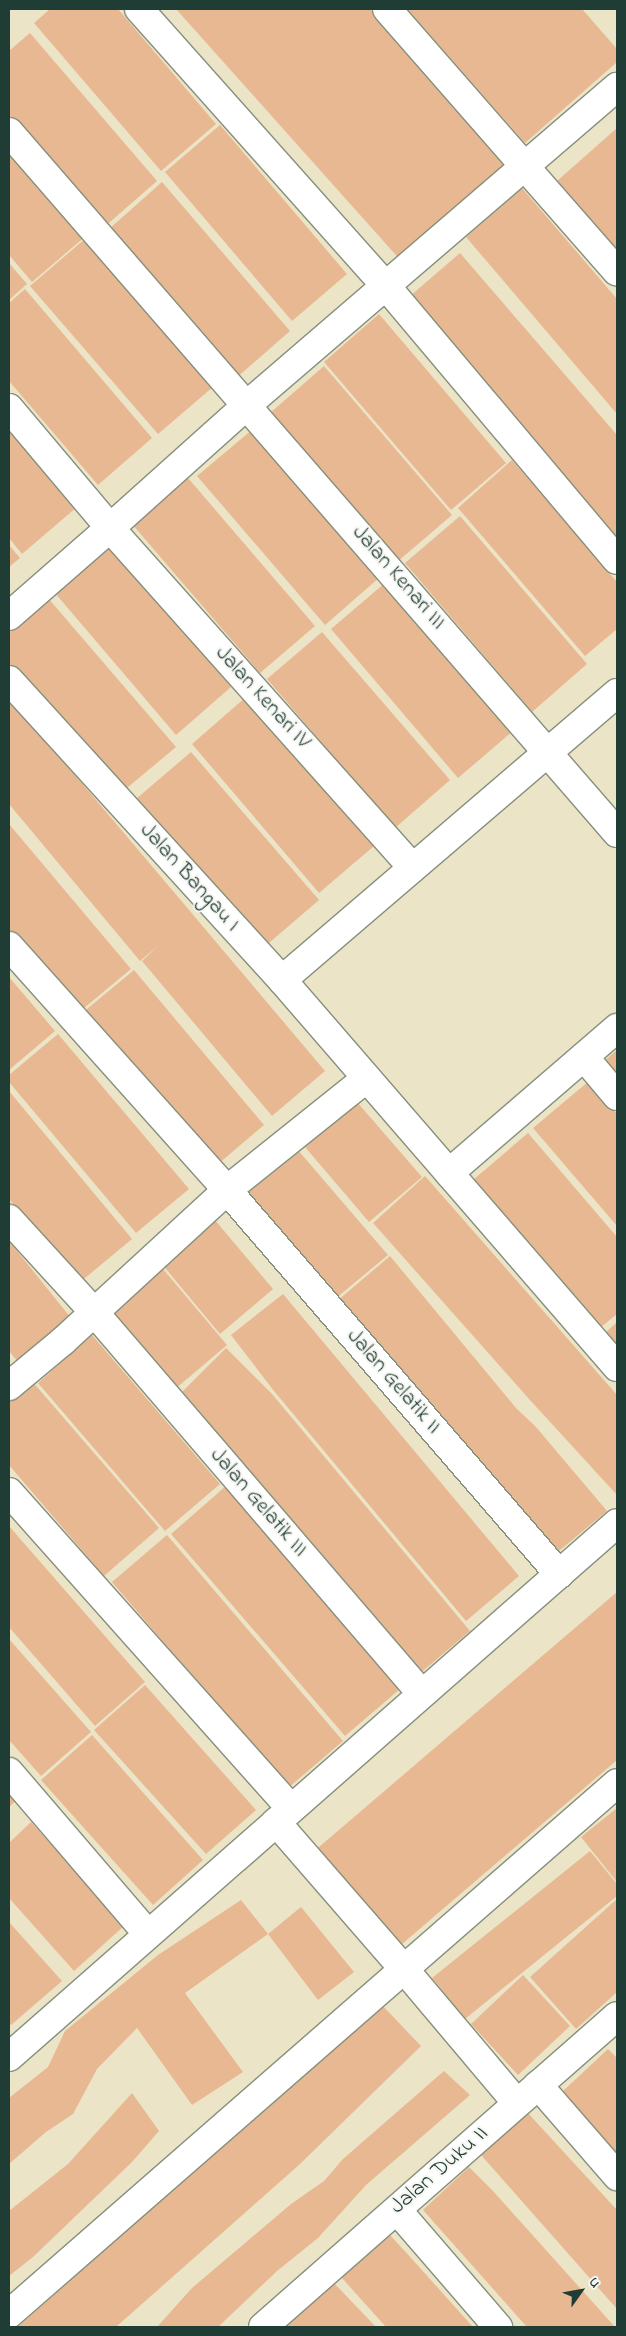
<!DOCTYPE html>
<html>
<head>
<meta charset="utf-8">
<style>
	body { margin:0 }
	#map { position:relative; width:626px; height:2336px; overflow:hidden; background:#ece4c7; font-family:"Indie Flower",sans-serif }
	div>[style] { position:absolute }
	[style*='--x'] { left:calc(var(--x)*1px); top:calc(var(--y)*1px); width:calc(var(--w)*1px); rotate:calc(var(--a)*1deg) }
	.building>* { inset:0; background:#e8b892 }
	.roads { filter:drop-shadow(1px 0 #86907e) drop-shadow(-1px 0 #86907e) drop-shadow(0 1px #86907e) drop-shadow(0 -1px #86907e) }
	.minor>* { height:28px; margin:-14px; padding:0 14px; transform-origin:14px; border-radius:14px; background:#fff }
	span { translate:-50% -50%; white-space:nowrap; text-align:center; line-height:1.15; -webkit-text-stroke:4px #f6f6f2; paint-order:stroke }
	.street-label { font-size:22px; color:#1f3d34 }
	.frame { position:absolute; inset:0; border:10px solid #1f3d34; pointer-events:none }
	.north { position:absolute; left:556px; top:2266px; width:50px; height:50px; -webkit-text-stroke:4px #f6f6f2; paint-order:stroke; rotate:58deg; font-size:14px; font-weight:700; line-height:20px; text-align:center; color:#1f3d34 }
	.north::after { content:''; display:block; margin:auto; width:18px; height:22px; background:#1f3d34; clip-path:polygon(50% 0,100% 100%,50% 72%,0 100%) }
</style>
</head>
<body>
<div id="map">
	<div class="building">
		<div style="clip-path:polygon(50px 9px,118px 9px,216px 124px,161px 171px,34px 23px)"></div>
		<div style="clip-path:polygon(176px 9px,376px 9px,514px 164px,403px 263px)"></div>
		<div style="clip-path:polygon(407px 9px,582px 9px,617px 49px,617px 62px,525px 143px)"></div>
		<div style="clip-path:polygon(30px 33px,157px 181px,103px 228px,9px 119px,9px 51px)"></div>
		<div style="clip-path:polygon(220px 125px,347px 274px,292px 321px,165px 172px)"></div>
		<div style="clip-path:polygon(617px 128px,617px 251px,557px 181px)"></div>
		<div style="clip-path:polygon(9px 144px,87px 235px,32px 282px,9px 255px)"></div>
		<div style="clip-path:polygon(162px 182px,290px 331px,235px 379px,108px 230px)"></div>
		<div style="clip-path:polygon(522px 188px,617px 299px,617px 414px,466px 237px)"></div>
		<div style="clip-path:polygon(86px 238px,213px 387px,158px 434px,30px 286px)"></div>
		<div style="clip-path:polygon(460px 253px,617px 435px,617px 537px,409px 297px)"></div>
		<div style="clip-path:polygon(9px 263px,27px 284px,9px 300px)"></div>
		<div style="clip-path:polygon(25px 289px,152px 438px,98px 485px,9px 381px,9px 303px)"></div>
		<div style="clip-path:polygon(379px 314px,506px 463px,451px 510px,324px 362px)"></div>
		<div style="clip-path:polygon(324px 366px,452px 515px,397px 562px,270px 413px)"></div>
		<div style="clip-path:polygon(9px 427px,77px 507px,22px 554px,9px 538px)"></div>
		<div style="clip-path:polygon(253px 429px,380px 577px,325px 625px,197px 476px)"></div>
		<div style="clip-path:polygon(512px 460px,617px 582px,617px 629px,585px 656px,458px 508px)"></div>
		<div style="clip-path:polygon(188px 478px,315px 626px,260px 673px,132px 524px)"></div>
		<div style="clip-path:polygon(460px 516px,587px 664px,532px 712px,405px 563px)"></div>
		<div style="clip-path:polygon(104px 539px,231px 687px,176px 735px,49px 586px)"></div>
		<div style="clip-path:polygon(9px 545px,20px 558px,9px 567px)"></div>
		<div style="clip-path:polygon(386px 582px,513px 731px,458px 778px,331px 629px)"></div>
		<div style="clip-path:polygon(48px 598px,176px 747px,121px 793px,9px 663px,9px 632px)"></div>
		<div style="clip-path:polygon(322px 632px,450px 780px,395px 828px,267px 679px)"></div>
		<div style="clip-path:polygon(9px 697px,325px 1071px,272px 1116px,142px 961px,159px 945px,140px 961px,9px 804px)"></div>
		<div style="clip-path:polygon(246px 697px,374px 846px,319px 893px,192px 744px)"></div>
		<div style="clip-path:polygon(191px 752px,319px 900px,263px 948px,136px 799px)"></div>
		<div style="clip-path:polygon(9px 824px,131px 969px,78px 1013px,9px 931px)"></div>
		<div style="clip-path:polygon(134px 970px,264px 1125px,211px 1170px,81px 1014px)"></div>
		<div style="clip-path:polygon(9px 977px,55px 1031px,9px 1070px)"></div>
		<div style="clip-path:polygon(58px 1034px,189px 1189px,136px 1233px,9px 1082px,9px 1075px)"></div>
		<div style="clip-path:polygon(617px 1050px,617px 1076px,604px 1061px)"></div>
		<div style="clip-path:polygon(589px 1081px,617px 1114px,617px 1226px,533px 1128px)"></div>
		<div style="clip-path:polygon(9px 1091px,132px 1239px,79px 1283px,9px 1199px)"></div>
		<div style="clip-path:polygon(357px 1102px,422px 1177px,369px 1222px,305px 1147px)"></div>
		<div style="clip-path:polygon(528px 1133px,617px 1237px,617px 1314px,600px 1328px,473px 1180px)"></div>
		<div style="clip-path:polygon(297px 1149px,388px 1255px,335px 1299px,244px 1194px)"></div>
		<div style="clip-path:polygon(425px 1176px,617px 1395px,617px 1495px,529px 1399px,373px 1223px)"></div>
		<div style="clip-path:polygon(209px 1213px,273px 1289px,220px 1334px,156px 1257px)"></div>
		<div style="clip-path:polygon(9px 1241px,71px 1318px,17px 1361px,9px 1351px)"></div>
		<div style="clip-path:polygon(390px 1256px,516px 1408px,536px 1427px,607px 1511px,554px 1555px,337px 1301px)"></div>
		<div style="clip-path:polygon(163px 1269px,227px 1345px,174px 1390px,110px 1313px)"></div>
		<div style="clip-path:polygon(283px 1294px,519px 1576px,466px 1621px,274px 1391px,231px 1335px)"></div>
		<div style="clip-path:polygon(617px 1322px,617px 1345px,606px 1332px)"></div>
		<div style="clip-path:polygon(92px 1335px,220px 1484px,165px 1531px,38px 1383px)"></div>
		<div style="clip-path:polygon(226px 1348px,272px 1394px,470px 1631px,418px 1675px,180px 1394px)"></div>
		<div style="clip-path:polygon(31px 1380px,159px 1528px,104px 1576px,9px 1465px,9px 1399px)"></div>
		<div style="clip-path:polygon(226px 1486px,400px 1689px,345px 1736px,171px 1534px)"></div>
		<div style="clip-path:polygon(9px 1526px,145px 1682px,95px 1726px,9px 1627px)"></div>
		<div style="clip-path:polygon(167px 1535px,343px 1741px,288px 1788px,112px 1582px)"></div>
		<div style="clip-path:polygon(617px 1592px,617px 1760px,395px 1950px,312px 1853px)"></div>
		<div style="clip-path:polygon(9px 1639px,91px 1732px,41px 1776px,9px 1740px)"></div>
		<div style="clip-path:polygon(145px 1685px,256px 1810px,206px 1854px,94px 1730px)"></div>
		<div style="clip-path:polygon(92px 1735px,203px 1860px,153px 1905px,41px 1780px)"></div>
		<div style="clip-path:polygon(9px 1790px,17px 1800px,9px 1807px)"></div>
		<div style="clip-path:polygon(617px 1808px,617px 1882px,581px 1837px)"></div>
		<div style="clip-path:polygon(31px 1822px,124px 1926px,74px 1971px,9px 1898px,9px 1843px)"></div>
		<div style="clip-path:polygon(590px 1851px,617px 1884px,617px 1896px,465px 2019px,432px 1978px)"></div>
		<div style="clip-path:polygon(617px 1899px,617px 1992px,576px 2029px,530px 1977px)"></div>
		<div style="clip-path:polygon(241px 1900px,268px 1934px,185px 1993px,243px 2072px,192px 2105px,137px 2028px,97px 2069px,73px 2114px,46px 2132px,9px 2164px,9px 2098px,48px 2067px,65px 2031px,158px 1955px)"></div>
		<div style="clip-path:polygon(301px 1907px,354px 1972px,318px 2000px,268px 1934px)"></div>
		<div style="clip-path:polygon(9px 1922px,62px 1981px,11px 2025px,9px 2022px)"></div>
		<div style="clip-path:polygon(523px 1975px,570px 2026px,518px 2075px,471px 2024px)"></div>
		<div style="clip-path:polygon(381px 2004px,421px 2046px,300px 2164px,116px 2327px,18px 2327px,136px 2222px,188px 2170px)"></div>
		<div style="clip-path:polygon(608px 2049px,617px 2058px,617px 2154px,562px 2092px)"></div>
		<div style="clip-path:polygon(444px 2071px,470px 2095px,366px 2185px,318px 2238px,277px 2271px,218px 2327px,157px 2327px,192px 2288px,291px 2204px,324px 2181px,343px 2159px)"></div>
		<div style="clip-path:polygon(132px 2093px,159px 2131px,132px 2162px,33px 2257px,9px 2276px,9px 2211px,68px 2164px)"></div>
		<div style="clip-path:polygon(527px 2112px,617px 2210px,617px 2309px,481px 2155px)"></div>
		<div style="clip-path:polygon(469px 2167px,493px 2191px,615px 2327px,527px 2327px,423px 2210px)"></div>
		<div style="clip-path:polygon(389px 2234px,412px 2259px,473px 2327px,386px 2327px,341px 2277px)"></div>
		<div style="clip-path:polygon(333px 2282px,376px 2327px,288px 2327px,286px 2325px)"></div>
	</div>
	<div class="roads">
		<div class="minor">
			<div style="--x:139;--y:9;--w:371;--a:48.3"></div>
			<div style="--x:386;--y:286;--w:358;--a:49.9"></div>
			<div style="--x:387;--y:9;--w:349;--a:48.8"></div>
			<div style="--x:9;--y:132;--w:928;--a:49.06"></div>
			<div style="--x:9;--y:408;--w:157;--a:49.9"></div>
			<div style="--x:110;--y:528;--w:455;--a:48.3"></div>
			<div style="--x:9;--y:616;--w:134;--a:-41.1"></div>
			<div style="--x:110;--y:528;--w:184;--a:-41.9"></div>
			<div style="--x:247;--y:405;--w:488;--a:-40.7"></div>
			<div style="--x:9;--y:680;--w:406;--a:47.7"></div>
			<div style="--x:282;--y:980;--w:512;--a:49.12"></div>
			<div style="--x:9;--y:946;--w:327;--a:48.2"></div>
			<div style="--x:227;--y:1190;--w:508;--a:49.15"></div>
			<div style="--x:282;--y:980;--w:441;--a:-40.6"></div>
			<div style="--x:584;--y:1057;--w:51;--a:49.8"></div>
			<div style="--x:449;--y:1173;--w:222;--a:-40.8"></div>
			<div style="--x:9;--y:1219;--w:126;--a:47.6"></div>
			<div style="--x:94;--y:1312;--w:503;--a:49.35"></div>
			<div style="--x:9;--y:1386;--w:70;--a:-39.8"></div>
			<div style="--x:63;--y:1341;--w:223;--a:-42.6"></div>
			<div style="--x:227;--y:1190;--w:179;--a:-38.7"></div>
			<div style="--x:9;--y:1492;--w:424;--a:48.3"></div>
			<div style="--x:9;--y:1772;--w:213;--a:49.4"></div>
			<div style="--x:276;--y:1822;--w:195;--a:49"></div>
			<div style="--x:404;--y:1969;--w:175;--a:49.9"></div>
			<div style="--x:9;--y:2057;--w:809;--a:-41.29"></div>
			<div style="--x:538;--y:2085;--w:121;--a:49"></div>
			<div style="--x:397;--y:2210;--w:155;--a:49.2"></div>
			<div style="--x:9;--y:2314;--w:807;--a:-41.13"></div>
			<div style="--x:263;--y:2327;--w:471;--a:-41.3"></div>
		</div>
	</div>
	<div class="street-label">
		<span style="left:398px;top:578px;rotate:49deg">Jalan Kenari III</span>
		<span style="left:262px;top:698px;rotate:48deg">Jalan Kenari IV</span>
		<span style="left:189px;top:878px;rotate:48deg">Jalan Bangau I</span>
		<span style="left:393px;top:1382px;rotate:49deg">Jalan Gelatik II</span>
		<span style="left:258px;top:1503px;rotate:49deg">Jalan Gelatik III</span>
		<span style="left:440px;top:2171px;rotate:-41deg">Jalan Duku II</span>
	</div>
	<div class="frame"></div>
	<div class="north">U</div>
</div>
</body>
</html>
